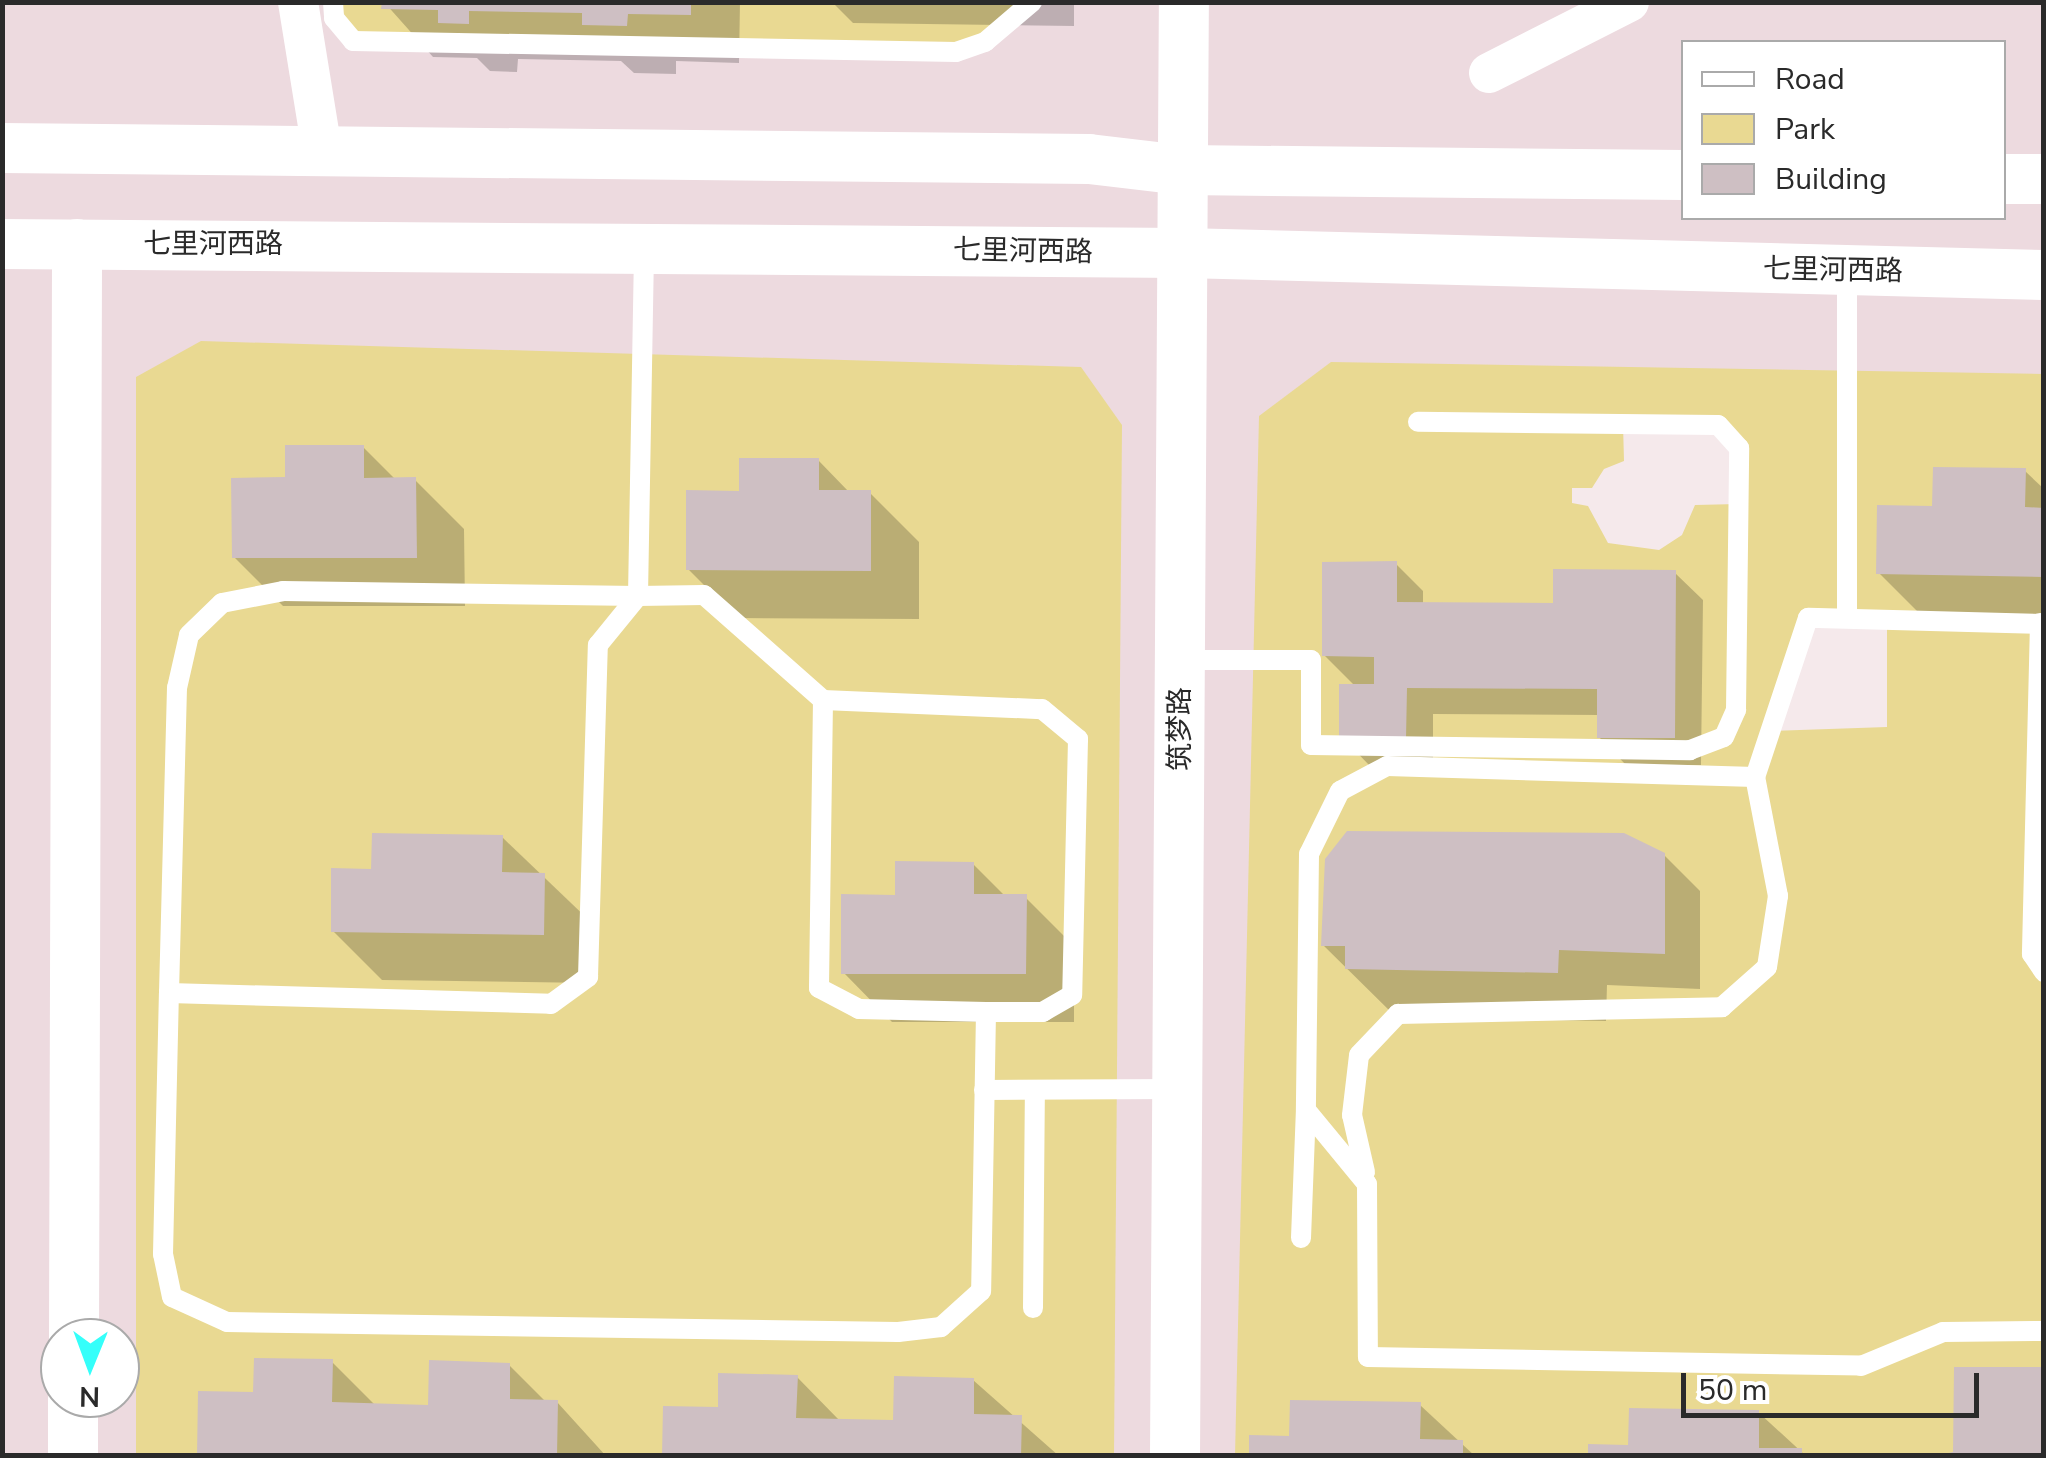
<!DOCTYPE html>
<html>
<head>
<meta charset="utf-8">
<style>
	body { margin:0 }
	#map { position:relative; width:2046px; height:1458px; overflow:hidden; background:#eddadf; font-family:"Nunito Sans","Noto Sans SC",sans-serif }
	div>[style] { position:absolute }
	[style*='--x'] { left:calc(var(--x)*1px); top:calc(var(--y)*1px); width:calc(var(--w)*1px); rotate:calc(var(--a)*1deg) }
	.green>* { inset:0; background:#e9d992 }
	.plaza>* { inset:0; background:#f5e9eb }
	.shadow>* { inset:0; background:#0003 }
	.building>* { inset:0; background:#cebfc3 }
	.service>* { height:20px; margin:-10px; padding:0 10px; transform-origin:10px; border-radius:10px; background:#fff }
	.minor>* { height:40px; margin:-20px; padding:0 20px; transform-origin:20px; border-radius:20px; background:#fff }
	.tertiary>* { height:50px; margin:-25px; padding:0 25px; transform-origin:25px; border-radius:25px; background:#fff }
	span { translate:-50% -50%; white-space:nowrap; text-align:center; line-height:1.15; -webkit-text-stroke:9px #fff; paint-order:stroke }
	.street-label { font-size:28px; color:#2a2a2a }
	.frame { position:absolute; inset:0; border:5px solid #2a2a2a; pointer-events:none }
	.legend { position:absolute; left:1681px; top:40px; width:325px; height:180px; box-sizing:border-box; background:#fff; border:2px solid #aaa; margin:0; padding:12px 18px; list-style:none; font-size:30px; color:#2a2a2a }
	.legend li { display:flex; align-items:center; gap:20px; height:50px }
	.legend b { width:50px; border:2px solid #aaa }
	.north { position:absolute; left:40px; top:1318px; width:100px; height:100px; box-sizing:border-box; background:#fff; border:2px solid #aaa; border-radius:50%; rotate:181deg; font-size:28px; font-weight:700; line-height:40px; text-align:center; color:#2a2a2a }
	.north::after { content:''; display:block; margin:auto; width:35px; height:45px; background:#35fffa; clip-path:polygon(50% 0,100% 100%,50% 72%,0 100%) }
	.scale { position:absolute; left:1681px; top:1373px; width:298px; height:45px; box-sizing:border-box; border:5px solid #2a2a2a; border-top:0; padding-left:12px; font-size:30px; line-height:35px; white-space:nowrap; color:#2a2a2a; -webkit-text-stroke:8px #fff; paint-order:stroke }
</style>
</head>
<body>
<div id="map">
	<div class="green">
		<div style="clip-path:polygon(333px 3px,1032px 3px,985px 42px,353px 41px)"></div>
		<div style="clip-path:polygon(201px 341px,1081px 367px,1122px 425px,1114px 1455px,136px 1455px,136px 377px)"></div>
		<div style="clip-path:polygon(1331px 362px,2043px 374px,2043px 1455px,1235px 1456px,1259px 416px)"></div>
	</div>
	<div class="plaza">
		<div style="clip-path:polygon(1623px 424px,1718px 425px,1739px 448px,1738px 504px,1695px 505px,1682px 535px,1659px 550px,1608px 543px,1588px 506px,1572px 503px,1572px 488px,1592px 488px,1604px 469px,1624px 461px)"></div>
		<div style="clip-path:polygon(1808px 618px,1887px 619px,1887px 727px,1770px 731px)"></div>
	</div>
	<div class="shadow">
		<div style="clip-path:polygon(384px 2px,740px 2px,739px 63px,676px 61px,676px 74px,634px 73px,621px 61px,518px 59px,517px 72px,490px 71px,477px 58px,433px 57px)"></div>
		<div style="clip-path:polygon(832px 2px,1074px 2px,1074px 26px,853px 23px)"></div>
		<div style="clip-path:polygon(363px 447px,396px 480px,415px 480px,464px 529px,465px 606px,283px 606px,234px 557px,288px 480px)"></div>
		<div style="clip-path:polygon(818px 460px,850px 493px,870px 493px,919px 542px,919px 619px,737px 618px,688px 569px)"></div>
		<div style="clip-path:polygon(2025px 471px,2044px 489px,2044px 624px,1928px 622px,1879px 573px,1935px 508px)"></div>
		<div style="clip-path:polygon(1396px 564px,1423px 591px,1423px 605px,1555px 606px,1675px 573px,1703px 600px,1701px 765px,1626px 765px,1599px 737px,1599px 715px,1433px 714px,1433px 765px,1369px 765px,1342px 737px,1355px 686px,1324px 655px)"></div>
		<div style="clip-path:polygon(502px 837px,593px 924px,592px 983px,382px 980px,333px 931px,374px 872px)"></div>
		<div style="clip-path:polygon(1664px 855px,1700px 891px,1700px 989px,1607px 985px,1606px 1021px,1396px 1017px,1323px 945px)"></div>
		<div style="clip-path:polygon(973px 864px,1006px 897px,1025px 897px,1074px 946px,1074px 1022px,892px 1022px,844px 973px,898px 897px)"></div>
		<div style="clip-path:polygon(332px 1362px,376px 1406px,431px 1407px,509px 1365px,546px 1402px,557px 1402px,606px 1456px,200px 1456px,256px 1394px)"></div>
		<div style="clip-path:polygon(797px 1377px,840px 1421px,895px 1422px,973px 1380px,1059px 1456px,665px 1456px,720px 1410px)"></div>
		<div style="clip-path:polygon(1420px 1405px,1475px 1456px,1252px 1456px,1292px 1439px)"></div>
		<div style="clip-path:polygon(1758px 1412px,1806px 1456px,1590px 1456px,1630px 1447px)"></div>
	</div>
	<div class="building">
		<div style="clip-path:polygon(382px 2px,691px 2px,691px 15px,628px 14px,627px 26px,582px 25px,582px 13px,469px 11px,469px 24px,438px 23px,438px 10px,381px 9px)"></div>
		<div style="clip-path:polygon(285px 445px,364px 445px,364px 478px,416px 477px,417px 558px,232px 558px,231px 478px,285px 477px)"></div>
		<div style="clip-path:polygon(739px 458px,819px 458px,819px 490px,871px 490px,871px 571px,686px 570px,686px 490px,739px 491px)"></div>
		<div style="clip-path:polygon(1933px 467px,2026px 468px,2025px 507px,2044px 508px,2044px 577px,1876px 574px,1877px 505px,1932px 506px)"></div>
		<div style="clip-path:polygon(1397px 561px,1397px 602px,1553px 603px,1553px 569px,1676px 570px,1675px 738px,1597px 738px,1597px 689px,1407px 688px,1406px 739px,1339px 738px,1339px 684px,1374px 684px,1374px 657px,1322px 656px,1322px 562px)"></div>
		<div style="clip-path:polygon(1347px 831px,1624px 833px,1665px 853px,1665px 954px,1559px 950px,1558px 973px,1345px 969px,1345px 946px,1321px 946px,1325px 859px)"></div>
		<div style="clip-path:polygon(372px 833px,503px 835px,502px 872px,545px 873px,544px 935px,331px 932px,331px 868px,371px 869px)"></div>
		<div style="clip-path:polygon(895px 861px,974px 862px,974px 894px,1027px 894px,1026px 974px,841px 974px,841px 894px,895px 895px)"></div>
		<div style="clip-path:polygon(254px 1358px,333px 1359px,332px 1402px,428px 1405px,429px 1360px,510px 1363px,510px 1399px,558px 1400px,557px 1456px,197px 1456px,198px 1391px,253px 1392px)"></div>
		<div style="clip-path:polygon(1954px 1367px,2044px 1367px,2044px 1456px,1936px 1456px,1953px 1452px)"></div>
		<div style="clip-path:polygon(718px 1373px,798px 1375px,796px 1418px,893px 1420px,894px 1376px,974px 1378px,974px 1414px,1022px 1415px,1021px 1456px,662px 1456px,663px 1406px,718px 1407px)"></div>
		<div style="clip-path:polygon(1290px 1400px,1421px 1402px,1420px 1439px,1463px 1440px,1463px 1456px,1249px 1456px,1249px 1435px,1289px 1436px)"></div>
		<div style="clip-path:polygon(1629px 1408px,1759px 1410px,1759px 1448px,1802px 1448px,1802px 1456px,1588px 1456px,1588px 1444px,1628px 1445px)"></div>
	</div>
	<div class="service">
		<div style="--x:333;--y:2;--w:16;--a:86"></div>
		<div style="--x:334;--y:18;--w:30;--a:50"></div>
		<div style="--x:353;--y:41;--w:603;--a:1.05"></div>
		<div style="--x:956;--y:52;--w:31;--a:-19"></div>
		<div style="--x:985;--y:42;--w:62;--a:-40.4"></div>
		<div style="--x:1847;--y:617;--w:347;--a:-90"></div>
		<div style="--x:2040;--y:623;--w:331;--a:91.4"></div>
		<div style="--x:2032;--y:954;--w:22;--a:56"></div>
		<div style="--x:2044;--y:624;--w:236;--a:-178.5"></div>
		<div style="--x:1808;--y:618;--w:168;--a:108.4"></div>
		<div style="--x:1755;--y:777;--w:368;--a:-178.3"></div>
		<div style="--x:1387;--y:766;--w:53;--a:152"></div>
		<div style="--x:1340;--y:791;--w:70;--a:116.2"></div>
		<div style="--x:1309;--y:854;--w:256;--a:90.7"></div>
		<div style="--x:1306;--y:1110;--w:96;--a:50.5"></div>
		<div style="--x:1367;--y:1184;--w:173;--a:89.7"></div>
		<div style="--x:1368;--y:1357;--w:493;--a:1"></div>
		<div style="--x:1861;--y:1366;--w:89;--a:-22.5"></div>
		<div style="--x:1943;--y:1332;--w:101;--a:-0.6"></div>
		<div style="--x:1181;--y:660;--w:130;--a:0"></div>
		<div style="--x:1311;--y:660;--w:85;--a:90"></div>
		<div style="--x:1311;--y:745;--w:379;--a:0.8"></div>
		<div style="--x:1690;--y:750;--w:36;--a:-21"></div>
		<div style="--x:1724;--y:737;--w:30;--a:-66"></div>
		<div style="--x:1736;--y:710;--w:262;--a:-89.3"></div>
		<div style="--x:1739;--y:448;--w:31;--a:-132"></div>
		<div style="--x:1718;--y:425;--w:300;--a:-179.4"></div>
		<div style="--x:823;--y:700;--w:288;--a:90.8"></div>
		<div style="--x:819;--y:988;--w:45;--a:27.7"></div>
		<div style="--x:859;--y:1009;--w:127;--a:1.4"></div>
		<div style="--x:169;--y:993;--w:382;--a:1.6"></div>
		<div style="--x:551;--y:1004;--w:46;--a:-36.1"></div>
		<div style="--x:588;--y:977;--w:332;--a:-88.3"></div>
		<div style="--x:598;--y:645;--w:63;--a:-50.8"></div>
		<div style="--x:638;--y:596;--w:66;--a:-0.9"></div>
		<div style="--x:704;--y:595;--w:159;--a:41.4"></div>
		<div style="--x:823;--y:700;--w:219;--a:2.4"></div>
		<div style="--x:1042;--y:709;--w:47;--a:39.8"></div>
		<div style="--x:1078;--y:739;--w:256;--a:91.3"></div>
		<div style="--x:1072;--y:995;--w:34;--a:150"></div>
		<div style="--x:1043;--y:1012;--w:57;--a:180"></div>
		<div style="--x:986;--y:1012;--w:279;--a:91"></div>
		<div style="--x:981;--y:1291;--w:54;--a:138"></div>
		<div style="--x:941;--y:1327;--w:43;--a:173.4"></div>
		<div style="--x:898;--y:1332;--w:671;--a:-179.15"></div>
		<div style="--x:227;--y:1322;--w:60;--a:-155.6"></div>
		<div style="--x:172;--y:1297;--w:44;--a:-101.8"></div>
		<div style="--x:163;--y:1254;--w:261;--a:-88.7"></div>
		<div style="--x:169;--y:993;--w:305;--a:-88.5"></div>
		<div style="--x:177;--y:688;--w:54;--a:-77.2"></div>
		<div style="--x:189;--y:635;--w:46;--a:-44.1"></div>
		<div style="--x:222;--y:603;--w:62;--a:-11.1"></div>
		<div style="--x:283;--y:591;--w:355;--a:0.8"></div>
		<div style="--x:638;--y:596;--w:347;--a:-89"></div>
		<div style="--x:984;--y:1090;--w:191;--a:-0.3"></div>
		<div style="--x:1365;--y:1172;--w:58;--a:-102.8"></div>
		<div style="--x:1352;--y:1115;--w:60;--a:-83.3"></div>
		<div style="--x:1359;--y:1055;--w:57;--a:-46.4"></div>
		<div style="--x:1398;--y:1014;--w:324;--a:-1.2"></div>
		<div style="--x:1722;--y:1007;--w:60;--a:-41.6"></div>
		<div style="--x:1767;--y:967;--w:72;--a:-81.2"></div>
		<div style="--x:1778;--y:896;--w:121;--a:-100.9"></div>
		<div style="--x:1301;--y:1238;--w:128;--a:-87.8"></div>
		<div style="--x:1033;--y:1308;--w:218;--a:-89.5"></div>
	</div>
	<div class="minor">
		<div style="--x:298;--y:2;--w:151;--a:80.8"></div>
		<div style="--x:1489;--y:73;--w:157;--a:-26.9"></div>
	</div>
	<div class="tertiary">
		<div style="--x:2;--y:148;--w:1087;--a:0.58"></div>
		<div style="--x:1089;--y:159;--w:94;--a:6.7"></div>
		<div style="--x:1182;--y:170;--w:502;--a:0.57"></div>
		<div style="--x:2004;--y:179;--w:40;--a:0"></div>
		<div style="--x:2;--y:244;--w:1182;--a:0.44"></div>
		<div style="--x:1184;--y:253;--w:860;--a:1.47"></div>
		<div style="--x:74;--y:1338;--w:1094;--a:-89.84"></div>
		<div style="--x:73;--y:1456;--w:58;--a:-90"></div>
		<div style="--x:1175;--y:1456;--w:1454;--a:-89.65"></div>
	</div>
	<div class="street-label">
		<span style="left:213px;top:244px">七里河西路</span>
		<span style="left:1023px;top:251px;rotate:1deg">七里河西路</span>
		<span style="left:1833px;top:270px;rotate:1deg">七里河西路</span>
		<span style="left:1180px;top:729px;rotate:-90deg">筑梦路</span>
	</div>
	<div class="frame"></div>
	<ul class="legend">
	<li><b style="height:12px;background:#fff"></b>Road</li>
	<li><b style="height:28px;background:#e9d992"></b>Park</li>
	<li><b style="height:28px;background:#cebfc3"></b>Building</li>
	</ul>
	<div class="north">N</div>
	<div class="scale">50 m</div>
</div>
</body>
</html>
